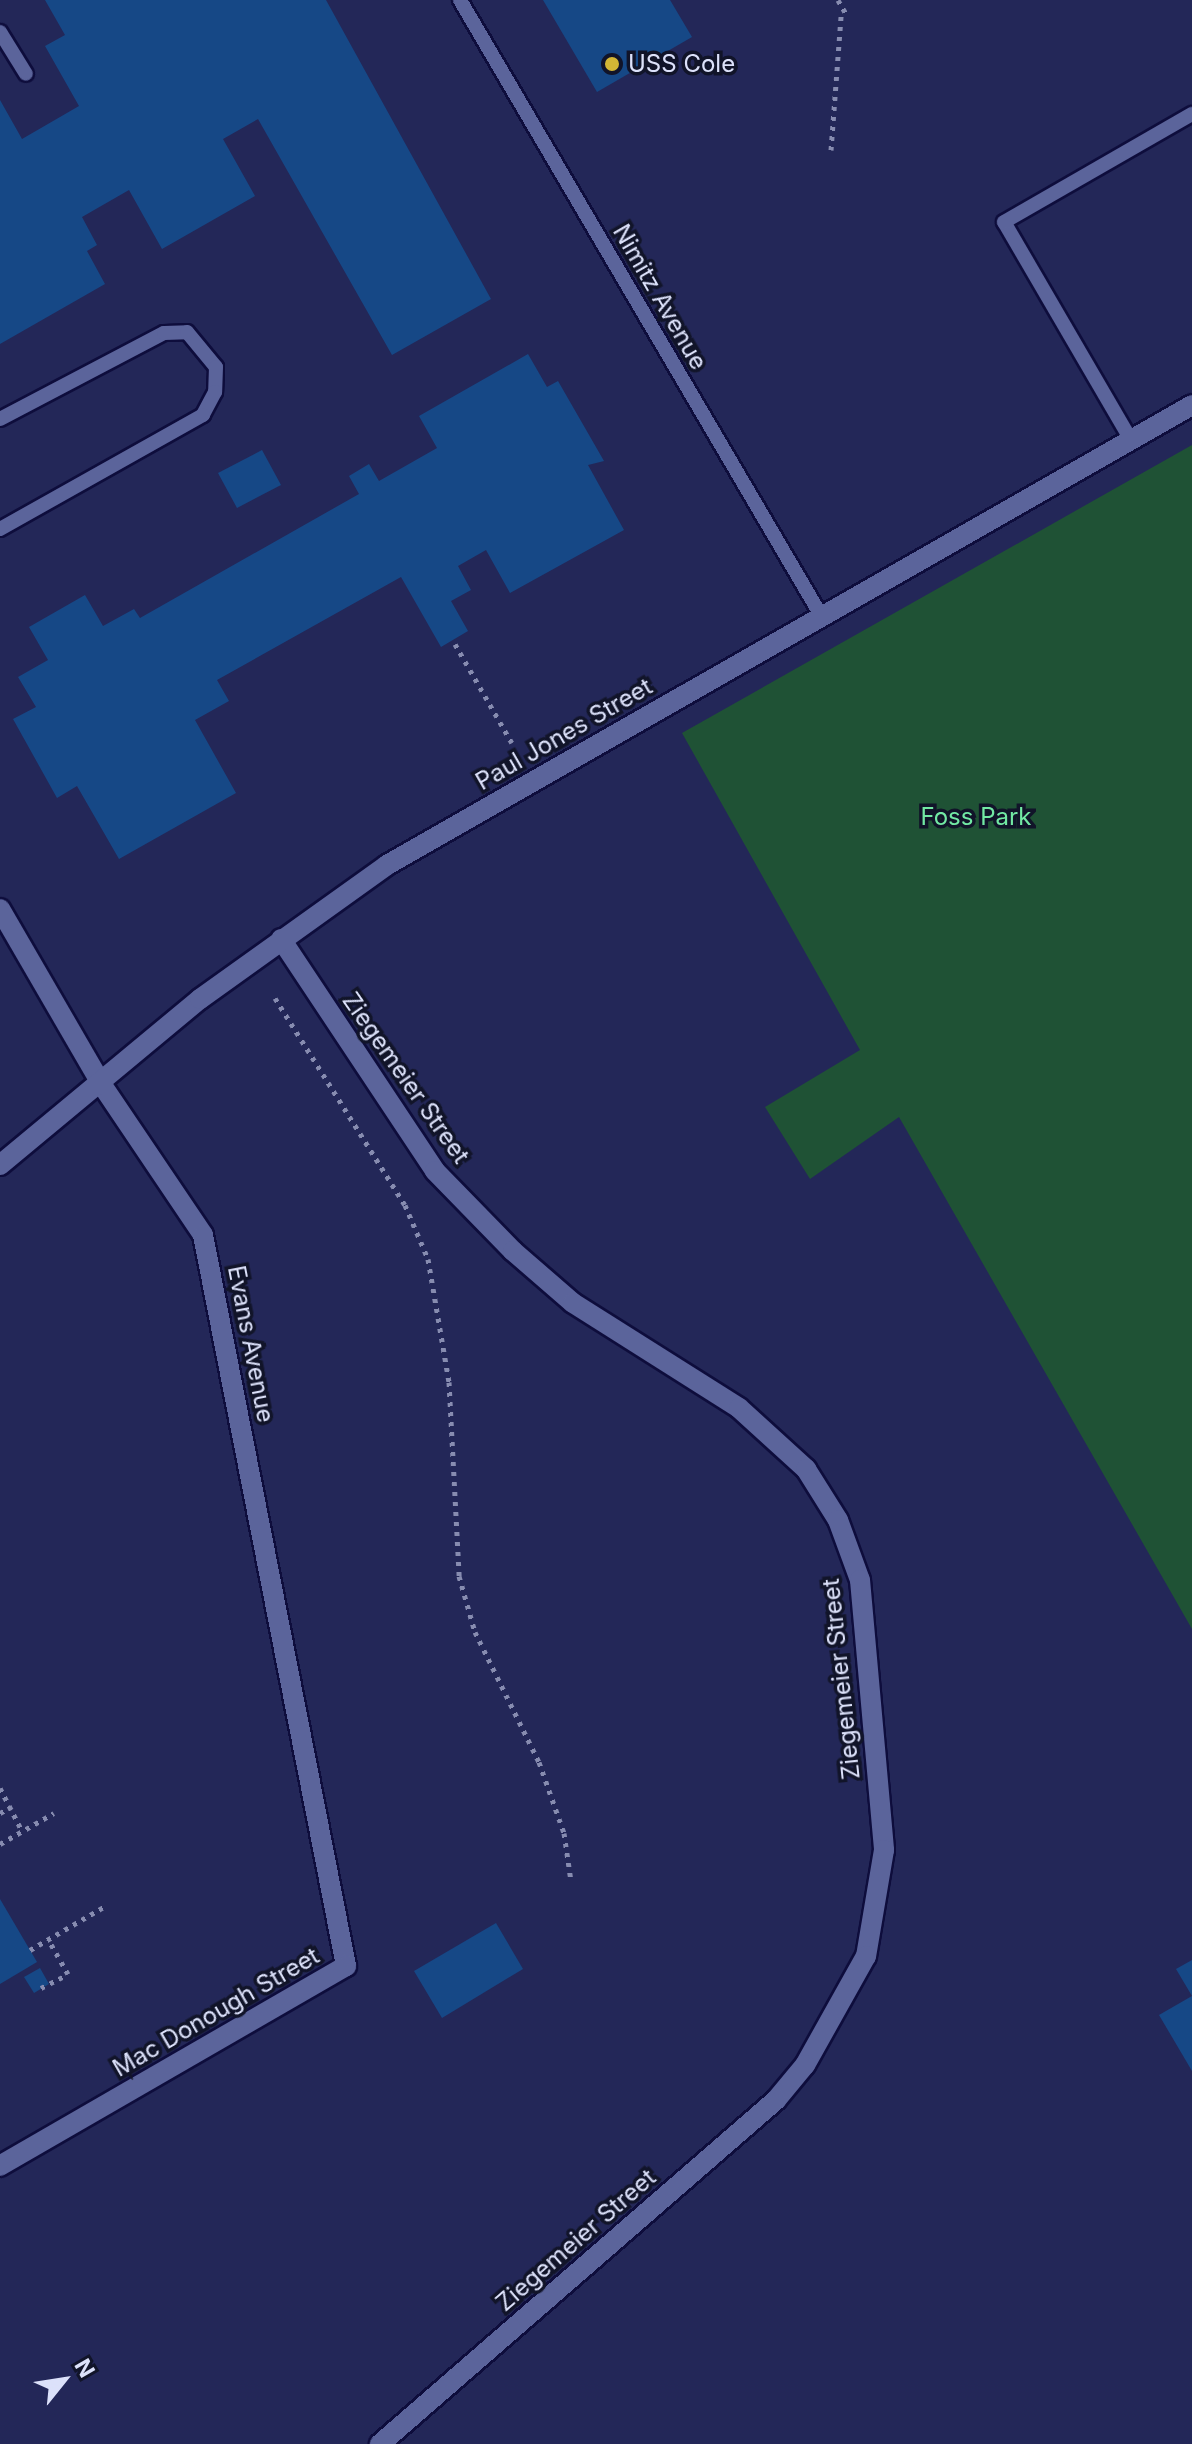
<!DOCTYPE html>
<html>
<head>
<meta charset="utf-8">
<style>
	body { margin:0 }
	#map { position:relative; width:1192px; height:2444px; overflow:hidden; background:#232758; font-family:Inter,sans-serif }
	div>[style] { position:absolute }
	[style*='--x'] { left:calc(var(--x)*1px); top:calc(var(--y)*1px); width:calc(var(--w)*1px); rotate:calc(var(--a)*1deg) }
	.green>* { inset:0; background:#1f5235 }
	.building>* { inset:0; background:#164886 }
	.path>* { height:5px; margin-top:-2.5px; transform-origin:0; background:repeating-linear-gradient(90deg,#878cb0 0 4px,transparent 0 10px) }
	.roads { filter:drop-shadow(2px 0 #0e0d3c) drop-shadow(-2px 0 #0e0d3c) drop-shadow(0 2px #0e0d3c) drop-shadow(0 -2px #0e0d3c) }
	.service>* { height:14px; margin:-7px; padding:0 7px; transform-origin:7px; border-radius:7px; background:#5b649b }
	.minor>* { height:20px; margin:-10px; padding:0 10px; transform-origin:10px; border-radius:10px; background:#5b649b }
	.dots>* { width:22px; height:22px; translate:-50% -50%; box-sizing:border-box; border:4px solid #111429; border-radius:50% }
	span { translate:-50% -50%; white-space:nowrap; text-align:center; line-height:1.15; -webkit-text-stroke:7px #111429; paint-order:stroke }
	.poi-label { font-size:24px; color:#dce1fa }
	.left { translate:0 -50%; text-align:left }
	.street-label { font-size:24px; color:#dce1fa }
	.park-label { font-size:24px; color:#72e9a4 }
	.north { position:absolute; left:24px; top:2340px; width:80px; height:80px; -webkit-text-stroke:6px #111429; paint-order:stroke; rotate:60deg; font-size:22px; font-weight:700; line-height:32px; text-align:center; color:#dce1fa }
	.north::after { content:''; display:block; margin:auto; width:28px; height:36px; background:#dce1fa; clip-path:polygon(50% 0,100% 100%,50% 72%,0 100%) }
</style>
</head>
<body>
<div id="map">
	<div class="green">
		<div style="clip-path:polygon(1192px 445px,1192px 1629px,899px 1117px,810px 1179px,765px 1107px,860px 1050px,682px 733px)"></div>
	</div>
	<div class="building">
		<div style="clip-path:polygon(45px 0,326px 0,491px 299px,392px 355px,258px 119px,223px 139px,255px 196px,162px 249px,129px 190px,82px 217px,97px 245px,87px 251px,105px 284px,0 344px,0 100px,22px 139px,79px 106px,45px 46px,65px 35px)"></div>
		<div style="clip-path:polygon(543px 0,670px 0,692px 37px,597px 92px)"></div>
		<div style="clip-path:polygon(528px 354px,547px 387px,558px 381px,604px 461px,588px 465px,624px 530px,510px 593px,486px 550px,458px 566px,471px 590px,451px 601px,468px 631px,441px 647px,401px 577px,217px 680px,229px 701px,195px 720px,236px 793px,119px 859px,77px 786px,57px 798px,13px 719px,36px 707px,18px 677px,48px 660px,29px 627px,85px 595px,103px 626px,134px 609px,140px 618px,359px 494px,349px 476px,369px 464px,379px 481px,437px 448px,419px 416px)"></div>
		<div style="clip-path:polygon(262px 450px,281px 485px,237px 508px,218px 473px)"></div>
		<div style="clip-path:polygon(0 1899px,37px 1962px,0 1984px)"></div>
		<div style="clip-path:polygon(496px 1923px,523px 1969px,442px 2018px,414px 1971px)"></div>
		<div style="clip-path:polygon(1192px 1960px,1192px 1996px,1176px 1969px)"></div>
		<div style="clip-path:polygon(40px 1968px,49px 1984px,34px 1993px,24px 1977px)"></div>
		<div style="clip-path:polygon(1192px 1996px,1192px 2071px,1159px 2015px)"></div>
	</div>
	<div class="path">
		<div style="--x:838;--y:0;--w:16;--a:60"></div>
		<div style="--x:831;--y:150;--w:134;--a:-85.7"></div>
		<div style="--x:455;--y:644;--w:114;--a:60.1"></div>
		<div style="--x:275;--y:998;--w:244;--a:57.9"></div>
		<div style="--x:405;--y:1205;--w:59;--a:66.9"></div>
		<div style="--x:428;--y:1259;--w:125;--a:80.3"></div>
		<div style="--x:449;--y:1382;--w:194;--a:87"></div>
		<div style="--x:459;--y:1576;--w:58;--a:74.1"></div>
		<div style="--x:475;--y:1632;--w:145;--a:63.8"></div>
		<div style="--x:539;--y:1762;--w:75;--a:70.6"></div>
		<div style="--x:564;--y:1833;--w:49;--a:81.7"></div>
		<div style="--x:0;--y:1788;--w:48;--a:62.9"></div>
		<div style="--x:0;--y:1813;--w:13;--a:-29"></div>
		<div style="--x:0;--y:1844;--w:62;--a:-29.9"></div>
		<div style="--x:30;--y:1950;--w:89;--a:-30.3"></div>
		<div style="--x:41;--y:1988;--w:30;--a:-27"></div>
		<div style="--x:68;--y:1974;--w:40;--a:-119.7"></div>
	</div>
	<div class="roads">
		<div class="service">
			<div style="--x:460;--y:0;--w:715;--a:59.6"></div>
			<div style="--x:0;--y:32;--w:49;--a:58.2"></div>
			<div style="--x:0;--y:419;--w:185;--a:-27.7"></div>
			<div style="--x:164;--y:333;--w:23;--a:-2"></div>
			<div style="--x:187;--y:332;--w:45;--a:50.4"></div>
			<div style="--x:216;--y:367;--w:25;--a:92"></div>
			<div style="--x:215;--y:392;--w:26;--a:118"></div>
			<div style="--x:203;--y:415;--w:233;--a:150.7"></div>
			<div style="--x:1131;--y:440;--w:252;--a:-120.2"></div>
			<div style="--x:1004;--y:222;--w:217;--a:-29.9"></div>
		</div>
		<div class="minor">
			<div style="--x:0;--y:909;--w:203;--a:59.9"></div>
			<div style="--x:102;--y:1085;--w:181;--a:56"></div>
			<div style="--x:203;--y:1235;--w:745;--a:78.93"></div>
			<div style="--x:346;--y:1966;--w:400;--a:150"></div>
			<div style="--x:281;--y:939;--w:278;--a:56.4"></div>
			<div style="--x:435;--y:1171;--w:112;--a:45.7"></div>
			<div style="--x:513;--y:1251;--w:79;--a:40.9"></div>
			<div style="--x:573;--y:1303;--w:196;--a:32.3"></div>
			<div style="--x:739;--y:1408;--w:91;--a:42.3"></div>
			<div style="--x:806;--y:1469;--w:60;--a:57.9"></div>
			<div style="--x:838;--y:1520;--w:64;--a:69.9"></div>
			<div style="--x:860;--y:1580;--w:271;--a:84.9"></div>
			<div style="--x:884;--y:1850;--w:108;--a:99.6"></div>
			<div style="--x:866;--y:1956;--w:125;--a:119.2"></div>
			<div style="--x:805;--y:2065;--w:45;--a:129.6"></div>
			<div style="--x:776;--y:2100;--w:525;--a:139.02"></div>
			<div style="--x:0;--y:1165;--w:260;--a:-39.7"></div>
			<div style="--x:200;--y:999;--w:230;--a:-35.6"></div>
			<div style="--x:387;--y:865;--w:927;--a:-29.74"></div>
		</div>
	</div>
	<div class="dots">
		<div style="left:612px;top:64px;background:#d3b635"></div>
	</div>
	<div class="poi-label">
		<span class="left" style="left:628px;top:64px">USS Cole</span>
	</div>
	<div class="street-label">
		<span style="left:660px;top:297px;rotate:60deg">Nimitz Avenue</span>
		<span style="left:564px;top:734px;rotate:-30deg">Paul Jones Street</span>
		<span style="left:406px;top:1078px;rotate:55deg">Ziegemeier Street</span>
		<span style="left:251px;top:1344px;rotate:79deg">Evans Avenue</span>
		<span style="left:841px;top:1679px;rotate:-96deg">Ziegemeier Street</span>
		<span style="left:216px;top:2012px;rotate:-30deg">Mac Donough Street</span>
		<span style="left:576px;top:2240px;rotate:-41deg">Ziegemeier Street</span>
	</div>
	<div class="park-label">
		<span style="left:976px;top:817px">Foss Park</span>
	</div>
	<div class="north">N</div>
</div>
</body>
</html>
